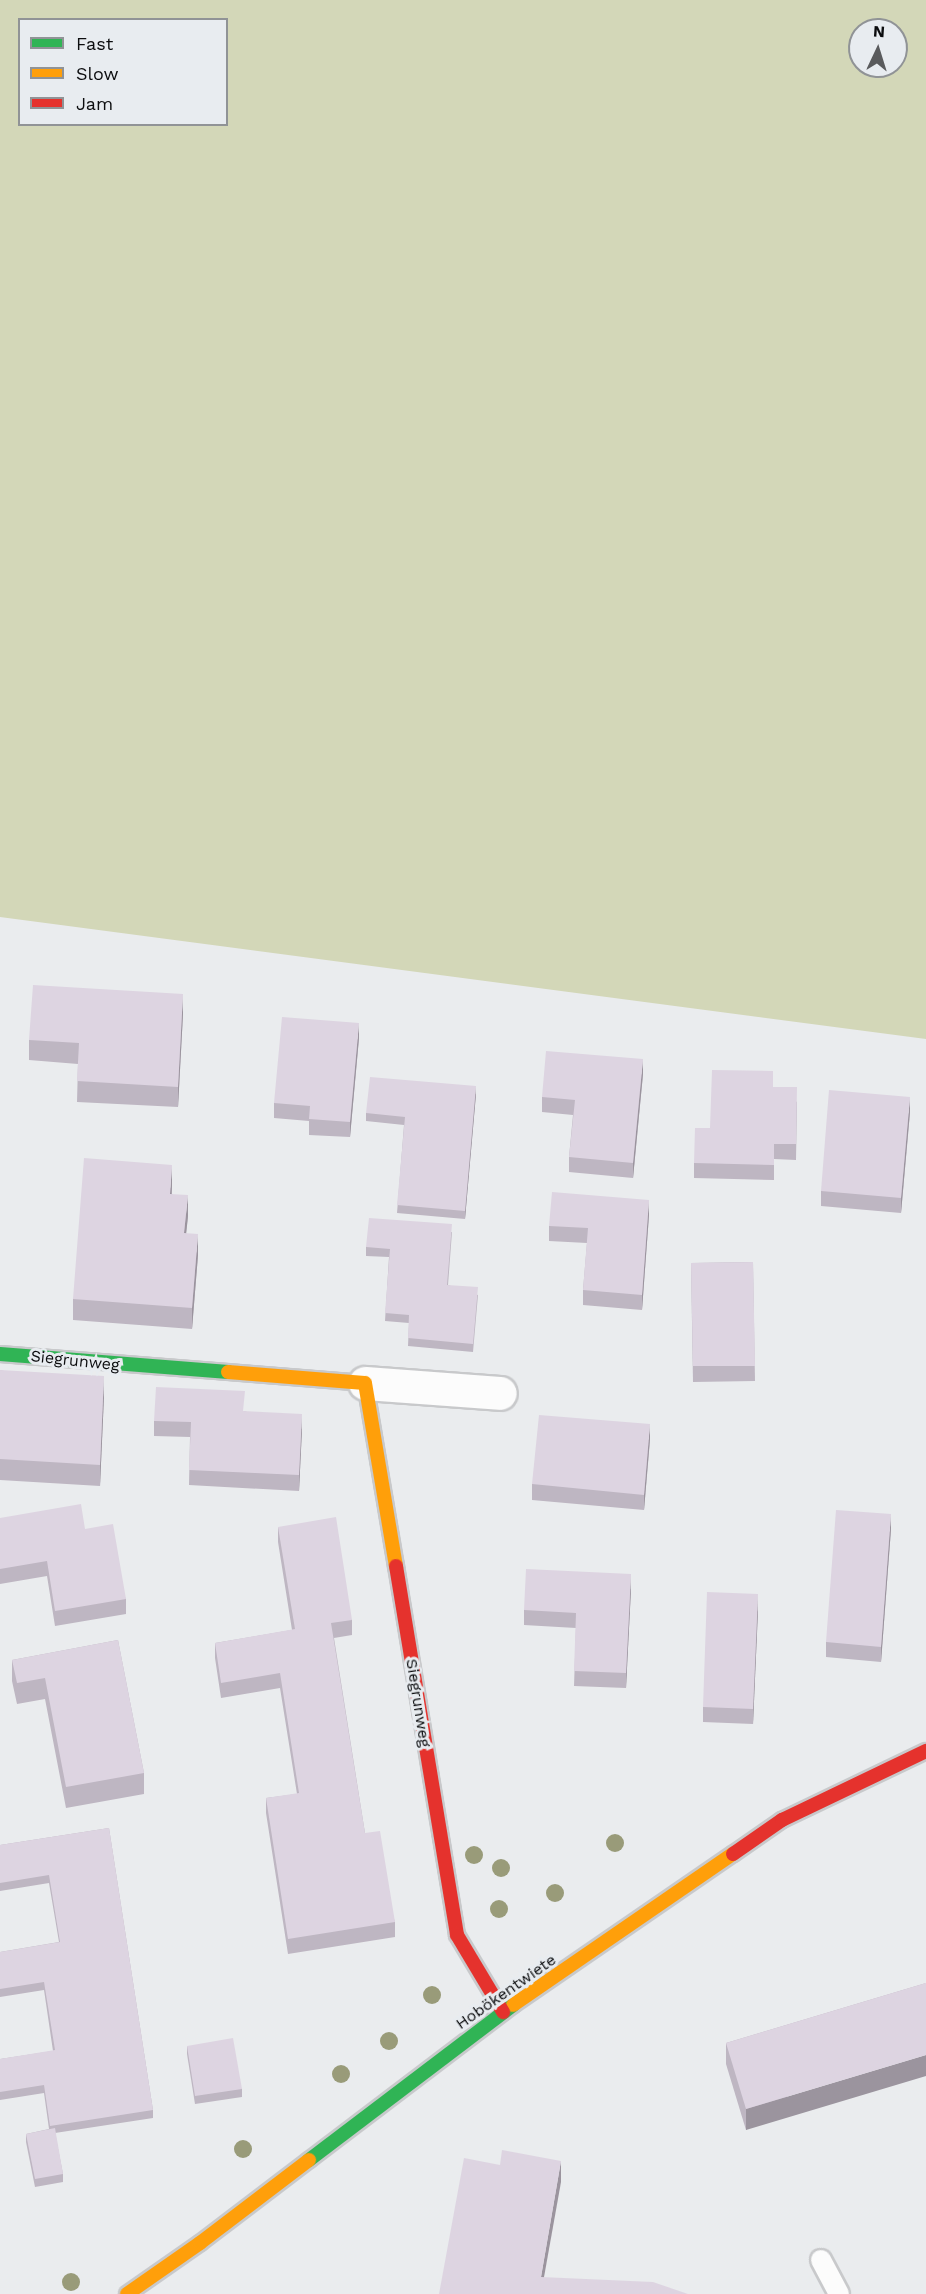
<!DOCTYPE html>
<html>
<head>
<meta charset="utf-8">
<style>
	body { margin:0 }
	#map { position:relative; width:926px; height:2294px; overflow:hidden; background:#eaecee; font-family:"Work Sans",sans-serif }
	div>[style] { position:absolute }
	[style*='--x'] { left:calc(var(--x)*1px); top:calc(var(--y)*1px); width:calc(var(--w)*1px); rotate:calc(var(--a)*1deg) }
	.green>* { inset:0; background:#d3d7b8 }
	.roads { filter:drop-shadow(2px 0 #c8c9cb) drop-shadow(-2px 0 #c8c9cb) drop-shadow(0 2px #c8c9cb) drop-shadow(0 -2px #c8c9cb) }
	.lane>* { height:20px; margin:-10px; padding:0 10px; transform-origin:10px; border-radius:10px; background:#fcfcfc }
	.street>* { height:33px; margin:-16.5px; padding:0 16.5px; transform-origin:16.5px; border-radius:16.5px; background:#fcfcfc }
	.fast>* { height:14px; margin:-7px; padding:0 7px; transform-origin:7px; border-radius:7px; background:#30b455 }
	.slow>* { height:14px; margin:-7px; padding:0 7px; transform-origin:7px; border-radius:7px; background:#ff9f0a }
	.jam>* { height:14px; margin:-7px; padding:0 7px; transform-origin:7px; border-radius:7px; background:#e5322d }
	.trees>* { width:18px; height:18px; margin:-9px; border-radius:50%; background:#999b79 }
	.wall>* { inset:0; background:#beb6c2 }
	.shaded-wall>* { inset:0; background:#9b949e }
	.building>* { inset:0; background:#ddd4e1 }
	span { translate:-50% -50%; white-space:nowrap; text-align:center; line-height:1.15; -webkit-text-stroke:6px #e8ecf0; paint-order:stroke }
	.street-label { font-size:16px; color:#0c0d0f }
	.legend { position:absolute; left:18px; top:18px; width:210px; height:108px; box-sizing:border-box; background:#e8ecf0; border:2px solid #909396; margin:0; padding:8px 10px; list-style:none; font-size:18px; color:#0c0d0f }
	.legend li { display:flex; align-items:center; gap:12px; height:30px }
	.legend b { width:30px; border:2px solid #909396 }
	.north { position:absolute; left:848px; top:18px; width:60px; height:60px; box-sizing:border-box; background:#e8ecf0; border:2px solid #909396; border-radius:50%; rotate:4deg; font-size:16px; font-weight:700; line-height:24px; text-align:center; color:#0c0d0f }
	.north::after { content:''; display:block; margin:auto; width:21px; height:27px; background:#5a5b5d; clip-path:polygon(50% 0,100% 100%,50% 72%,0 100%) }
</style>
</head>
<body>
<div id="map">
	<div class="green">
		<div style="clip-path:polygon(evenodd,0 0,926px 0,926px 1039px,0 917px,0 0,20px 20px,226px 20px,226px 124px,20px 124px,20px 20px,0 0,860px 30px,896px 30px,896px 66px,860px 66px,860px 30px)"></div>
	</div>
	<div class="roads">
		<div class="lane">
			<div style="--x:821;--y:2260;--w:38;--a:62"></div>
		</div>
		<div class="street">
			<div style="--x:365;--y:1383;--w:135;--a:4.2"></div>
		</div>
		<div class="fast">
			<div style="--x:0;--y:1354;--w:229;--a:4.5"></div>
			<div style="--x:309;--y:2160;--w:256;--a:-37.2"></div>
		</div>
		<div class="slow">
			<div style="--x:228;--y:1372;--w:137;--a:4.6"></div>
			<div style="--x:365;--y:1383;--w:186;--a:80.4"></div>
			<div style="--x:513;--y:2005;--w:267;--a:-34.5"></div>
			<div style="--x:127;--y:2294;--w:89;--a:-34.9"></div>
			<div style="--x:200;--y:2243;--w:137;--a:-37.3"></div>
		</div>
		<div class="jam">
			<div style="--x:396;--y:1566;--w:374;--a:80.6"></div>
			<div style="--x:457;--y:1935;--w:90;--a:59.1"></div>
			<div style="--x:733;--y:1854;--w:60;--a:-34.8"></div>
			<div style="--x:782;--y:1820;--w:160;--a:-25.6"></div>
		</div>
	</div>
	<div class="trees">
		<div style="left:615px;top:1843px"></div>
		<div style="left:474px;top:1855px"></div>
		<div style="left:501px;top:1868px"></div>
		<div style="left:555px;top:1893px"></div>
		<div style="left:499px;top:1909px"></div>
		<div style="left:432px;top:1995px"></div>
		<div style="left:389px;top:2041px"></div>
		<div style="left:341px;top:2074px"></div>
		<div style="left:243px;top:2149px"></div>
		<div style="left:71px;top:2282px"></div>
	</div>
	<div class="wall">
		<div style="clip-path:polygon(183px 1014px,178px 1107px,77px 1102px,78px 1064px,29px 1060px,29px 1040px)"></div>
		<div style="clip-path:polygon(359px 1038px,350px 1137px,309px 1135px,309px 1121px,274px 1118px,274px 1103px)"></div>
		<div style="clip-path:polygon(643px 1074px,633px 1178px,569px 1172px,569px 1157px,573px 1115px,542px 1112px,542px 1097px)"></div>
		<div style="clip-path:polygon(773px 1087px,797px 1102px,796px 1160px,774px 1159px,774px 1180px,694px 1178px,694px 1163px,710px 1128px)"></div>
		<div style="clip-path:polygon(476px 1094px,465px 1219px,397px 1213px,404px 1125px,366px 1121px,366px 1113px)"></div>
		<div style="clip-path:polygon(910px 1112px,901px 1213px,821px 1206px,821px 1191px)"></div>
		<div style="clip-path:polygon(172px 1186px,172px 1194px,188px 1216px,186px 1233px,198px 1255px,192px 1329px,73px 1320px,73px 1299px)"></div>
		<div style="clip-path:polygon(649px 1215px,642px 1310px,583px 1305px,583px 1290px,587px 1243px,549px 1241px,549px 1226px)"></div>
		<div style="clip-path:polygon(452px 1232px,448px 1285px,478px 1295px,473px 1352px,408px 1346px,409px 1323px,385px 1321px,389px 1257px,366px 1256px,366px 1247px)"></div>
		<div style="clip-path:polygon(753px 1262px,755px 1381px,693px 1382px,691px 1263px)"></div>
		<div style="clip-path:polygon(0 1370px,104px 1396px,100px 1486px,0 1480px)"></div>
		<div style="clip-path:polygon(244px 1411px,302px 1429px,299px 1491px,189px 1485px,190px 1437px,154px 1436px,154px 1421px)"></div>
		<div style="clip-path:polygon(650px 1439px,644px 1510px,532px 1500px,532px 1484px)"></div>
		<div style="clip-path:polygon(0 1518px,85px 1529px,126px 1599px,126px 1614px,55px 1626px,47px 1576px,0 1584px)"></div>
		<div style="clip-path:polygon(278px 1527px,352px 1620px,352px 1635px,334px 1638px,365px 1833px,395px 1922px,395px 1937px,288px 1954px,266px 1813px,266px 1798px,297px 1794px,280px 1688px,221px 1698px,215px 1658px,215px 1643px,292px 1630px,278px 1542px)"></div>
		<div style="clip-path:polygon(891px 1529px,881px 1662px,826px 1657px,826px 1642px)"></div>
		<div style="clip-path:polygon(631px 1589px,626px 1688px,574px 1686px,576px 1628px,524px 1625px,524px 1610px)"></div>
		<div style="clip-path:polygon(758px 1610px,753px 1724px,703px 1722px,703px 1707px)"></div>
		<div style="clip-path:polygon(118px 1640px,144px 1773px,144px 1794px,66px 1808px,45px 1699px,17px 1704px,12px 1681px,12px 1660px)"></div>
		<div style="clip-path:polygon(109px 1828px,153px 2110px,153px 2118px,55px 2133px,63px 2174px,63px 2182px,35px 2187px,26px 2142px,26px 2134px,49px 2129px,44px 2093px,0 2100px,0 2059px,53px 2051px,44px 1990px,0 1997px,0 1952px,59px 1942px,49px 1883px,0 1891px,0 1845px)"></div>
		<div style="clip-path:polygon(926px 1983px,746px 2130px,726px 2064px,726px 2043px)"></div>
		<div style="clip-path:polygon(187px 2046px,242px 2089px,242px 2097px,195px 2104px,187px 2054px)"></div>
	</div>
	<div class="shaded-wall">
		<div style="clip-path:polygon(183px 994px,183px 1014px,178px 1107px,178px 1087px)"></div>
		<div style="clip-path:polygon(359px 1023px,359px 1038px,350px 1137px,350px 1122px)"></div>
		<div style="clip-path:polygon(643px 1059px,643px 1074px,633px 1178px,633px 1163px)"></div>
		<div style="clip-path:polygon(476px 1086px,476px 1094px,465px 1219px,465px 1211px)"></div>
		<div style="clip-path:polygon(910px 1097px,910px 1112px,901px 1213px,901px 1198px)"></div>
		<div style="clip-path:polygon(172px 1165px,172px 1186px,170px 1215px,170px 1194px)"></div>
		<div style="clip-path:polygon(188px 1195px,188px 1216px,184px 1254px,184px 1233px)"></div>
		<div style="clip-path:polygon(649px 1200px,649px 1215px,642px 1310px,642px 1295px)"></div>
		<div style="clip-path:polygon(198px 1234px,198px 1255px,192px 1329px,192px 1308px)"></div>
		<div style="clip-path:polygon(104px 1376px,104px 1396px,100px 1486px,100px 1465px)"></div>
		<div style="clip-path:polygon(302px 1414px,302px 1429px,299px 1491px,299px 1475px)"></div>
		<div style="clip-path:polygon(650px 1424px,650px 1439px,644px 1510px,644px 1495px)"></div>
		<div style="clip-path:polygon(891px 1514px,891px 1529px,881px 1662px,881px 1647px)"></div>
		<div style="clip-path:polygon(631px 1574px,631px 1589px,626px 1688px,626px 1673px)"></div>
		<div style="clip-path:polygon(758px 1594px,758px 1610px,753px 1724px,753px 1709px)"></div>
		<div style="clip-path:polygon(926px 2055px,926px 2076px,746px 2130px,746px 2109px)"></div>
		<div style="clip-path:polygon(561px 2161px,561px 2182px,541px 2294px,541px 2277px)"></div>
	</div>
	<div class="building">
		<div style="clip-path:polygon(33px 985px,183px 994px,178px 1087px,77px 1081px,79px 1043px,29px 1040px)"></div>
		<div style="clip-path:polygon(282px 1017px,359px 1023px,350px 1122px,309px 1119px,310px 1106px,274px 1103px)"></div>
		<div style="clip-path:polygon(546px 1051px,643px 1059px,633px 1163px,569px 1157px,575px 1100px,542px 1097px)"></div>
		<div style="clip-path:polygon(712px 1070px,773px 1071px,773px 1087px,797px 1087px,796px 1144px,774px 1144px,774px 1165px,694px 1163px,695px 1128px,710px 1128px)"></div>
		<div style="clip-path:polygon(370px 1077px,476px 1086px,465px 1211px,397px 1205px,405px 1117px,366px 1113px)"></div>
		<div style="clip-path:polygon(829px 1090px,910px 1097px,901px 1198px,821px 1191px)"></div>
		<div style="clip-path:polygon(84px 1158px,172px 1165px,170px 1194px,188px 1195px,184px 1233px,198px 1234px,192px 1308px,73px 1299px)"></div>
		<div style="clip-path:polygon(552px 1192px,649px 1200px,642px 1295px,583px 1290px,588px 1228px,549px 1226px)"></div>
		<div style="clip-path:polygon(369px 1218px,452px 1224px,447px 1285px,478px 1287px,473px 1344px,408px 1338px,409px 1315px,385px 1313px,390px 1249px,366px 1247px)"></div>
		<div style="clip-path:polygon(753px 1262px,755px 1366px,693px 1366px,691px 1263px)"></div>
		<div style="clip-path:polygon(0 1370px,104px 1376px,100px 1465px,0 1459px)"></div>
		<div style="clip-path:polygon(156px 1387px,245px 1391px,243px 1411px,302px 1414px,299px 1475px,189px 1470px,191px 1422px,154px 1421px)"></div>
		<div style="clip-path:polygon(539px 1415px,650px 1424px,644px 1495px,532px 1484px)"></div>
		<div style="clip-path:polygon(81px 1504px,85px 1529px,113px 1524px,126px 1599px,55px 1611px,47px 1561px,0 1569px,0 1518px)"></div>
		<div style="clip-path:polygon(836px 1510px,891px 1514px,881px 1647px,826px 1642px)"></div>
		<div style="clip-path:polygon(336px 1517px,352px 1620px,331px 1623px,365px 1833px,380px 1831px,395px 1922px,288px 1939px,266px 1798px,299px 1793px,280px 1673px,221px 1683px,215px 1643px,295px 1629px,278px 1527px)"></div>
		<div style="clip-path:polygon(526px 1569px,631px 1574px,626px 1673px,574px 1671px,576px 1613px,524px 1610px)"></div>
		<div style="clip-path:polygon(707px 1592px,758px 1594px,753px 1709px,703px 1707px)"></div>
		<div style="clip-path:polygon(118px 1640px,144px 1773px,66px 1787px,45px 1678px,17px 1683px,12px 1660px)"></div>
		<div style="clip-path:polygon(109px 1828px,153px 2110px,50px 2126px,44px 2085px,0 2092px,0 2059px,55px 2050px,44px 1982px,0 1989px,0 1952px,60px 1942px,49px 1875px,0 1883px,0 1845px)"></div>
		<div style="clip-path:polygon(926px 1983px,926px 2055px,746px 2109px,726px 2043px)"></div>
		<div style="clip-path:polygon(233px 2038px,242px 2089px,195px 2096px,187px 2046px)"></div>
		<div style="clip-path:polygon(55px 2128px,63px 2174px,35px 2179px,26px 2134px)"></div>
		<div style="clip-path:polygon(502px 2150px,561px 2161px,541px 2277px,653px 2282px,688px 2294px,439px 2294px,464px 2158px,500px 2165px)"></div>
	</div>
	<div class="street-label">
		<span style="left:75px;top:1361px;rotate:6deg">Siegrunweg</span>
		<span style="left:418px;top:1703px;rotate:81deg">Siegrunweg</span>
		<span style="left:506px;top:1992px;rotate:-35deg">Hobökentwiete</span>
	</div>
	<ul class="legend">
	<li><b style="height:8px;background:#30b455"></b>Fast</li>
	<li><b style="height:8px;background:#ff9f0a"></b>Slow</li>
	<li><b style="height:8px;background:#e5322d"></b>Jam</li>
	</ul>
	<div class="north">N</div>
</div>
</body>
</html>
